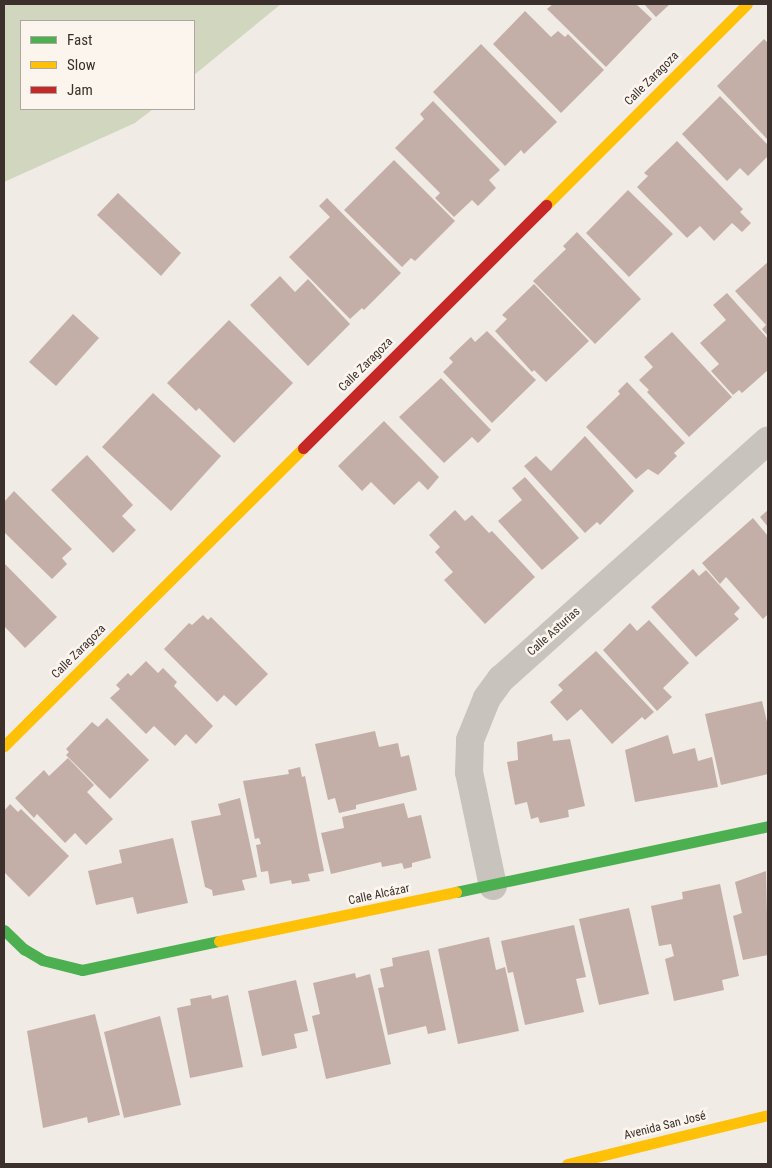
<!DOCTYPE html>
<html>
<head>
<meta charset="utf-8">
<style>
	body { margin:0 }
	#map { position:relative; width:772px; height:1168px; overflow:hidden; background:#f0ebe5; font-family:"Roboto Condensed",sans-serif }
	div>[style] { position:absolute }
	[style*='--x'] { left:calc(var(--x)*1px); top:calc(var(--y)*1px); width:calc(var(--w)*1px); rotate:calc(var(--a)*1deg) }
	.green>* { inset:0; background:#d1d6bf }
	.building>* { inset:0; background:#c3afa7 }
	.street>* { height:28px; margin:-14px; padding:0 14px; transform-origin:14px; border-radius:14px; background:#c9c3be }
	.fast>* { height:11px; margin:-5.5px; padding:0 5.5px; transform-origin:5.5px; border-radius:5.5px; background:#4caf50 }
	.slow>* { height:11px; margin:-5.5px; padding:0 5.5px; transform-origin:5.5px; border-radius:5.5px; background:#ffc107 }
	.jam>* { height:11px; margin:-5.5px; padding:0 5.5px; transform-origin:5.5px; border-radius:5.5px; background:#c62828 }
	span { translate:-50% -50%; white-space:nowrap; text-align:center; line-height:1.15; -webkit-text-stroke:5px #fbf5ee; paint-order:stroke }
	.street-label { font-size:12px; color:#3b302b }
	.frame { position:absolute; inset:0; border:5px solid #3b302b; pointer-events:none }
	.legend { position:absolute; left:20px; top:20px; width:175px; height:90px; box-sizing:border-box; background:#fbf5ee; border:1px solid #aea6a0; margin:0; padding:6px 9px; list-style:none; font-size:15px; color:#3b302b }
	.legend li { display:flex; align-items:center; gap:10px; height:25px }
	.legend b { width:25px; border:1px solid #aea6a0 }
</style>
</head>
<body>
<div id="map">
	<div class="green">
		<div style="clip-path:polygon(4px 4px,281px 4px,194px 75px,194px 21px,21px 21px,21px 109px,153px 109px,135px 123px,4px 182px)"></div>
	</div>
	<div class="building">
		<div style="clip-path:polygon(553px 4px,636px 4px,652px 19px,606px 67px,547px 9px)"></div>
		<div style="clip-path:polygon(644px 4px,670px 4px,656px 17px)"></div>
		<div style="clip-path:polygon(525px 11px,551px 37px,558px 31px,565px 37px,568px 34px,604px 70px,561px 113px,493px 44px)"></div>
		<div style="clip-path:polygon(764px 39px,768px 43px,768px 140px,717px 86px)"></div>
		<div style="clip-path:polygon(481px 44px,557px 122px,524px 154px,521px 150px,505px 166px,433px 92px)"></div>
		<div style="clip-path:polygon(720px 96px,768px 145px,768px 156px,748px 176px,740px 168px,727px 181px,682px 134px)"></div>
		<div style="clip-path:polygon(433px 101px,500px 170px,489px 180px,496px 188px,478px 206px,472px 200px,454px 217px,435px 198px,440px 193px,395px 148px,424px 119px,420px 114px)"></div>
		<div style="clip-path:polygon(677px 141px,743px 209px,740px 212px,751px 223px,742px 232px,732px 223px,714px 241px,700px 226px,687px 238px,637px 187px,648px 176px,644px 173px)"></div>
		<div style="clip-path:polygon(394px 160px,455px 221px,415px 261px,411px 258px,402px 267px,344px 210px)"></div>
		<div style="clip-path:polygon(628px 190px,673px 234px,629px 277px,586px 233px)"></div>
		<div style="clip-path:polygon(118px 193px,181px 253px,161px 276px,97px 215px)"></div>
		<div style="clip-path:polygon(327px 198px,401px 273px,364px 310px,362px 308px,350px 319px,289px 257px,330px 217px,319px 206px)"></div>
		<div style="clip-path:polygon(577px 232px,641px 299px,595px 344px,533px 281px,566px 249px,563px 246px)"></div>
		<div style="clip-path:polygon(768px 262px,768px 336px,762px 329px,766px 325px,735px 291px)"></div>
		<div style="clip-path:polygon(280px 276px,295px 292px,308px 279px,350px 324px,308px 366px,250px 305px)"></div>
		<div style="clip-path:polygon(534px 284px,589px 341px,546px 382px,534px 370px,532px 372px,495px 331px,507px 319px,502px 315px)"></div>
		<div style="clip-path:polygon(727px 293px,768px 339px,768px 370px,742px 393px,739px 390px,733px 395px,711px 371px,719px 364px,700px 343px,726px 320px,713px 305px)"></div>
		<div style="clip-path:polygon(73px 314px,99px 338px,56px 386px,29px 362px)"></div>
		<div style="clip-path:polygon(229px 320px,293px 383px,234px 443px,199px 408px,196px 411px,167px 383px)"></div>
		<div style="clip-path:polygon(487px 331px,536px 380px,492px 423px,443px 372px,453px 362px,449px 358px,471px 337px,475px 342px)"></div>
		<div style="clip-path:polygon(672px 332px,732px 397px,689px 437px,647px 392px,649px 390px,639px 380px,653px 367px,644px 357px)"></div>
		<div style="clip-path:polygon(441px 378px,491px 430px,478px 443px,472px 437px,444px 463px,399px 417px)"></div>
		<div style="clip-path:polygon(627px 382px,685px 443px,674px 453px,677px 456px,658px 475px,648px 469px,636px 479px,586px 427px,620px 394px,618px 391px)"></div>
		<div style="clip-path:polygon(153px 393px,221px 456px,171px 511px,102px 447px)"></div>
		<div style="clip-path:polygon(384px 421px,439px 477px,428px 490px,419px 481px,394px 505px,371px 482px,362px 491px,338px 466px)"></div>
		<div style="clip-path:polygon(585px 436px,634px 491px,600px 525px,597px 522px,585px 533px,524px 466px,536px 456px,551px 471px)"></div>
		<div style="clip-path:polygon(87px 455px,133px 505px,122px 516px,136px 530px,113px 553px,51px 490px)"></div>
		<div style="clip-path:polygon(525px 477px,579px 538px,542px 570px,498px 521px,522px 500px,512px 488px)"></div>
		<div style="clip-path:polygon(14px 491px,72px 549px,62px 558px,67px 564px,52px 579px,4px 532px,4px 502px)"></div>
		<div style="clip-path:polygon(455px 510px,465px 521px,472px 515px,489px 533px,492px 531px,535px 577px,485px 624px,444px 580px,453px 572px,435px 552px,440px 547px,429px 535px)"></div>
		<div style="clip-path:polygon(768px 510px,768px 527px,760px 517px)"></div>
		<div style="clip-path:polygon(753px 518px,768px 536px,768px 614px,763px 619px,726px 577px,720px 584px,702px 563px)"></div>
		<div style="clip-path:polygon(4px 563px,57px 617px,25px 648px,4px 626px)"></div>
		<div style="clip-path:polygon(693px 569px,699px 576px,706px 570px,740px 608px,734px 614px,739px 619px,696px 657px,651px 607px)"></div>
		<div style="clip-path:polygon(203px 615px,208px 620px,211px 617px,268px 674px,236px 706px,224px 695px,217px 702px,164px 649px,189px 623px,192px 625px)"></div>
		<div style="clip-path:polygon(649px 620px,689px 663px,663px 688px,672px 697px,657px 711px,603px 650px,630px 623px,637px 631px)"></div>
		<div style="clip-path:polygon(596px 651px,654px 712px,645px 720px,642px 717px,612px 744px,581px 709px,567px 721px,550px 702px,563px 690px,558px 685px)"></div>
		<div style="clip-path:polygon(146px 661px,158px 673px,163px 668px,177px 682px,174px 686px,213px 726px,196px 744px,186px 734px,175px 746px,154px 726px,146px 734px,110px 698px,120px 689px,116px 685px,128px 673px,131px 676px)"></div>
		<div style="clip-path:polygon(762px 701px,768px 726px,768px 774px,721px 785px,705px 714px)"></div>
		<div style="clip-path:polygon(107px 718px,149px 760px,110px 799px,66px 755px,69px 752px,66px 749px,92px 722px,98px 727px)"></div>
		<div style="clip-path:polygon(375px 731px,379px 747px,398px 743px,401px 757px,409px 755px,417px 790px,356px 805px,356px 809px,339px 813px,335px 798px,328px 800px,315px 744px)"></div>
		<div style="clip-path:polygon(552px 734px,553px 741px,570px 739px,585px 806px,568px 810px,569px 817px,540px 823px,538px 817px,531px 819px,527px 802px,515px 805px,507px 762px,518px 760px,517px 742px)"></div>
		<div style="clip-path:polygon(668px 735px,673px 754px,695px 748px,698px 761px,712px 757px,718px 787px,635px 802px,625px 750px)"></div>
		<div style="clip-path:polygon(68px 758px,94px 785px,87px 792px,113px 819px,86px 845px,75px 833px,65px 843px,37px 814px,34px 818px,15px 798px,44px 770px,49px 776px)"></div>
		<div style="clip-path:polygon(300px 767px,302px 777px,305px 776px,324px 871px,308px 874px,310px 881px,292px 884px,291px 880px,270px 884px,268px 871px,261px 872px,256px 845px,261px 844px,259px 838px,255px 839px,243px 781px,289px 774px,288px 770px)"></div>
		<div style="clip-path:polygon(240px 798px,257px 877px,242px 880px,245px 890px,213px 896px,212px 890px,205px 887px,191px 821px,221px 815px,218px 804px)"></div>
		<div style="clip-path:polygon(404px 803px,408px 818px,421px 815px,431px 858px,412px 863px,412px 867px,404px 869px,402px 863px,382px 867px,381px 862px,331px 874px,321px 833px,344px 828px,342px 817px)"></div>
		<div style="clip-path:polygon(10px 804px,18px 812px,21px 809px,69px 856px,29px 897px,4px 872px,4px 811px)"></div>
		<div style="clip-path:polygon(173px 838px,188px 903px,137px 914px,133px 897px,96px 905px,88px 871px,122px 863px,119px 850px)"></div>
		<div style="clip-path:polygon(766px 871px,768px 955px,743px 960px,733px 916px,742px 913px,735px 882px)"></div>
		<div style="clip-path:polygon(720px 884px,739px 976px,722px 980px,724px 990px,674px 1001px,665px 959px,674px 956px,671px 944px,659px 946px,651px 906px,683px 899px,682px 892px)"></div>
		<div style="clip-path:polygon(629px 908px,649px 994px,599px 1005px,579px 919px)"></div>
		<div style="clip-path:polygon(574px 925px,586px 977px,576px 979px,584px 1012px,525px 1025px,513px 972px,508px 973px,501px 941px)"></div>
		<div style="clip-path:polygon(489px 937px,496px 970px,505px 967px,519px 1031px,458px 1044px,438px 949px)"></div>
		<div style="clip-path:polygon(429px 950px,446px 1030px,428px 1034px,426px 1026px,388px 1035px,378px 988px,384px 987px,380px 969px,393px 966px,392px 958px)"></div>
		<div style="clip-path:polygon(355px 973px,356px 978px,370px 974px,391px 1064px,326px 1079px,312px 1016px,320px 1014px,313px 983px)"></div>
		<div style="clip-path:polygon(296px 980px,308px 1031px,294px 1034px,297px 1048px,262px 1056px,248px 991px)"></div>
		<div style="clip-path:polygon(211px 995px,212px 999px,228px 995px,243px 1067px,190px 1078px,177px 1008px,191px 1005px,190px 999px)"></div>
		<div style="clip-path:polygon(95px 1014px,120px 1115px,88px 1123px,87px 1117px,43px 1128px,27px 1031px)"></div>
		<div style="clip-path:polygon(160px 1016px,181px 1105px,124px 1118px,104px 1032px)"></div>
	</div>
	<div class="street">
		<div style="--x:493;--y:886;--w:116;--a:-101.9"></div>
		<div style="--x:469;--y:772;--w:32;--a:-88"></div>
		<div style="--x:470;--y:740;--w:45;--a:-68"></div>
		<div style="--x:487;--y:698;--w:24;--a:-54"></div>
		<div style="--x:501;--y:679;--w:358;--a:-41.8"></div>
	</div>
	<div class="fast">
		<div style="--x:456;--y:892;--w:319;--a:-11.9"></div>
		<div style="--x:4;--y:930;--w:28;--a:44"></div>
		<div style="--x:24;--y:949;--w:21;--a:31"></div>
		<div style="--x:42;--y:960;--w:41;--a:14"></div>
		<div style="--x:82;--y:970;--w:140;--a:-12"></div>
	</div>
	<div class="slow">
		<div style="--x:546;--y:205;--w:284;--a:-45"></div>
		<div style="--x:4;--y:746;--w:422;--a:-44.9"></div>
		<div style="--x:219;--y:941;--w:242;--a:-11.7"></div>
		<div style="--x:567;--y:1164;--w:207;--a:-13.7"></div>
	</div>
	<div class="jam">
		<div style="--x:303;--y:448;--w:344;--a:-45"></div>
	</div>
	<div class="street-label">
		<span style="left:652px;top:79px;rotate:-45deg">Calle Zaragoza</span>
		<span style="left:366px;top:365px;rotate:-45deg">Calle Zaragoza</span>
		<span style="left:554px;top:632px;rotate:-42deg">Calle Asturias</span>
		<span style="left:79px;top:652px;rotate:-45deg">Calle Zaragoza</span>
		<span style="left:379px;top:895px;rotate:-12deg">Calle Alcázar</span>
		<span style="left:665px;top:1126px;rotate:-14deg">Avenida San José</span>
	</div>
	<div class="frame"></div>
	<ul class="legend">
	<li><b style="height:6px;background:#4caf50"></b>Fast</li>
	<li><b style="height:6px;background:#ffc107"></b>Slow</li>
	<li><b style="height:6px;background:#c62828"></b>Jam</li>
	</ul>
</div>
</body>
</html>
